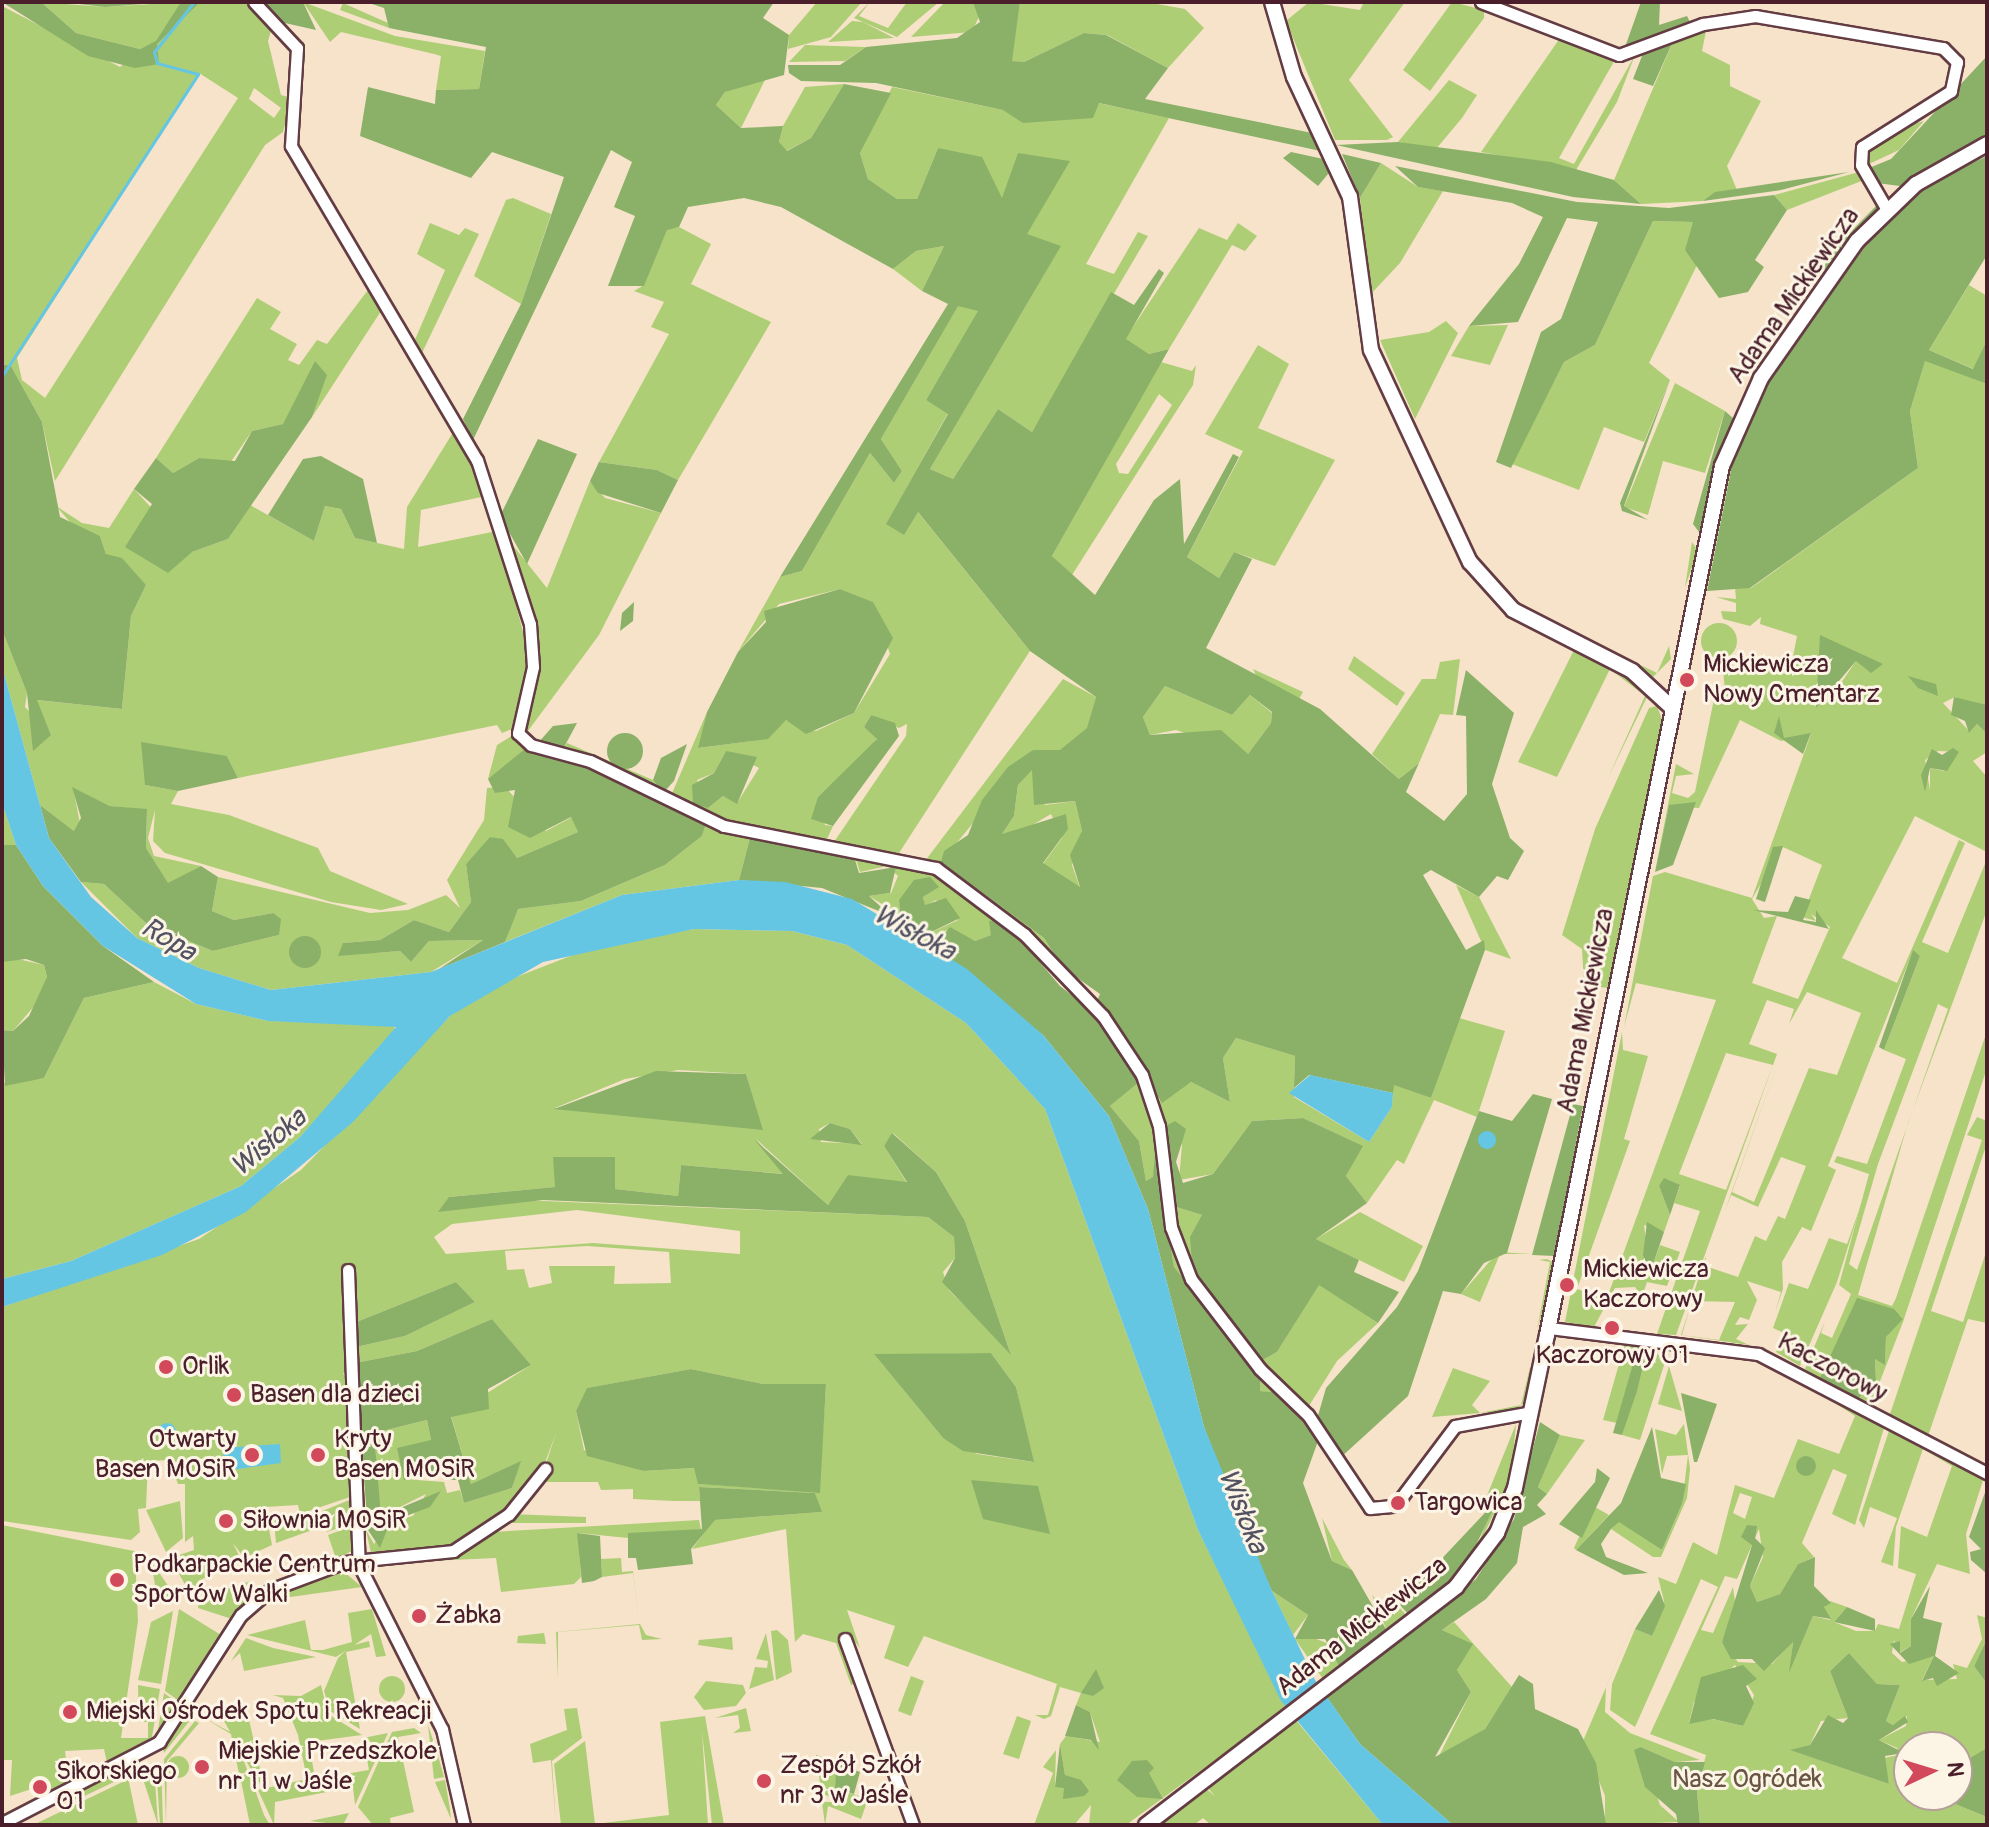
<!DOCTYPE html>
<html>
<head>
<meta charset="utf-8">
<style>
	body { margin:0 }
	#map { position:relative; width:1989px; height:1827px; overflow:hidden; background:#f6e3ca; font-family:Pangolin,sans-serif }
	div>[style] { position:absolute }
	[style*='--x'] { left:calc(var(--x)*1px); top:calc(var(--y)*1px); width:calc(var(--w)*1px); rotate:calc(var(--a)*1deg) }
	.green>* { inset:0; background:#aece76 }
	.round { border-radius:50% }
	.forest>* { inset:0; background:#8ab167 }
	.water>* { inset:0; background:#65c6e3 }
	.stream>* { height:3px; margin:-1.5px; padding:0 1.5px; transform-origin:1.5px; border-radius:1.5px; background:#65c6e3 }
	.roads { filter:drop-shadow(2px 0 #643c43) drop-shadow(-2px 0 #643c43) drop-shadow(0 2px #643c43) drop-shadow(0 -2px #643c43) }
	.minor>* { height:11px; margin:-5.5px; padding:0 5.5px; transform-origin:5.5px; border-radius:5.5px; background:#fff }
	.tertiary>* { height:14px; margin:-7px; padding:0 7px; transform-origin:7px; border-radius:7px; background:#fff }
	.dots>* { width:22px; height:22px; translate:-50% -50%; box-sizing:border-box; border:4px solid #fcf5e5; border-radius:50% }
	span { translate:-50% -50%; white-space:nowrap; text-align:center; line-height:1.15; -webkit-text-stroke:6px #fcf5e5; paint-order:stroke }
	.street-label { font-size:26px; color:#4a1f2b }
	.poi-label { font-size:26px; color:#4a1f2b }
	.left { translate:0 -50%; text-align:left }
	.right { translate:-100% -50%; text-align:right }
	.park-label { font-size:26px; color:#685442 }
	.water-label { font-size:28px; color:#525162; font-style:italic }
	.frame { position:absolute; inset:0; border:4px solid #4a1f2b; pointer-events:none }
	.north { position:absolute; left:1893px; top:1731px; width:80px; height:80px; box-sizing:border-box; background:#fcf5e5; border:2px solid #b59f9b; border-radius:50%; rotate:86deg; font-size:22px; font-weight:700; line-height:32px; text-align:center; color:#4a1f2b }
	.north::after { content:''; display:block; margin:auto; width:28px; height:36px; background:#d1495b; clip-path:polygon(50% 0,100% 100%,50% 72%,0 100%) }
</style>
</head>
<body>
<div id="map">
	<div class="green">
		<div style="clip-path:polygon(41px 2px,105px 7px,183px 2px,156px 41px,140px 49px,76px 33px)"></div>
		<div style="clip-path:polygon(evenodd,200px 2px,251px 2px,273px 24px,268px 41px,281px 95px,292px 98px,283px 132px,265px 145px,55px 481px,42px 422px,11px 366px,2px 364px,2px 6px,120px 67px,200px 2px,199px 73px,238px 98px,45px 398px,22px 380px,17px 358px,199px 73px,200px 2px,254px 88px,281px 108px,274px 118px,249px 99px,254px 88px)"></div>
		<div style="clip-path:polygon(303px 2px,395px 36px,485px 51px,479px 89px,436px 90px,441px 56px,434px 54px,341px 32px,330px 42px)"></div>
		<div style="clip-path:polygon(817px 2px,862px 2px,831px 37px,788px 49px,789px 35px)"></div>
		<div style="clip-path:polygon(870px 2px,859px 16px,888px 28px,907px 2px,939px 2px,897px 37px,854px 18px)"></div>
		<div style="clip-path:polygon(945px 2px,973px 2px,981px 12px,972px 32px,911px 37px)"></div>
		<div style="clip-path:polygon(1020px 2px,1146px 2px,1185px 9px,1204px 28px,1168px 68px,1107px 35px,1084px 33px,1024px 62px,1011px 61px)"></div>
		<div style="clip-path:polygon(1309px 2px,1360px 10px,1364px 2px,1405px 2px,1349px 80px,1393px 137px,1387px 140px,1335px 140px,1286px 21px)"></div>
		<div style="clip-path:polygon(1452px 2px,1484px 10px,1484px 18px,1430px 91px,1403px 70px)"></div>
		<div style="clip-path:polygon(343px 3px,388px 23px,389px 28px,340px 10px)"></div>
		<div style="clip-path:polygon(852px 21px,863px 22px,894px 38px,828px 42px)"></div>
		<div style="clip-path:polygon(1707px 26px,1702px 51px,1730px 65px,1730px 86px,1761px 101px,1727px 166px,1737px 190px,1703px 201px,1641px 204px,1614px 180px,1674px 39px)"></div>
		<div style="clip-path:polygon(1560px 38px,1616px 58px,1559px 158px,1574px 164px,1635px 55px,1617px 102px,1576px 170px,1481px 152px)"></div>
		<div style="clip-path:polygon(805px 45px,866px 47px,845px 61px,789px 62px)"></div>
		<div style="clip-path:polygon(767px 76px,741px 128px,716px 105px,725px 92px)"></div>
		<div style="clip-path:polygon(1449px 80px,1477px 95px,1462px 118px,1436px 149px,1398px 142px)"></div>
		<div style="clip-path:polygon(844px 84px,811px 138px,786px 151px,779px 142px,783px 126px,805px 87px)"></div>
		<div style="clip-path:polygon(892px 87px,1013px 112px,1023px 123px,1098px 103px,1169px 118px,1086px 264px,1114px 274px,1138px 232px,1148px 236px,1032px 432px,998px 409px,953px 479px,930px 469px,1060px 247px,1026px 235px,963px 159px,938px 148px,917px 199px,897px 199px,868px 179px,860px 153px)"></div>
		<div style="clip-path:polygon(1924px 121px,1899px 150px,1867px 165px,1868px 149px,1888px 131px)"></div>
		<div style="clip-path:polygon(1381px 163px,1418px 187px,1443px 191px,1400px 263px,1369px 296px,1360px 198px)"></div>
		<div style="clip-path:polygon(1859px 172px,1864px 180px,1787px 210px,1774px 195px)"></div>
		<div style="clip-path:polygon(513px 198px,551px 214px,521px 304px,474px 276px,506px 200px)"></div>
		<div style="clip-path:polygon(1653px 221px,1693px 222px,1699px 261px,1649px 363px,1670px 380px,1644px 442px,1604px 427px,1579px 490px,1512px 464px,1564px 362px,1595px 345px)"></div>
		<div style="clip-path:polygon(430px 223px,459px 235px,465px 228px,479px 234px,421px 355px,414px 342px,445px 270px,417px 254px)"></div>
		<div style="clip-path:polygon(1238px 223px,1257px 236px,1245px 251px,1232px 245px,1169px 349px,1149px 354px,1125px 339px,1199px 228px,1227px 240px)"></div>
		<div style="clip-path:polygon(679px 227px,711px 244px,691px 284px,771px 322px,678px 480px,657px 470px,599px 462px,669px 334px,651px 327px,664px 302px,634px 291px,644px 285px,667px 229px)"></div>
		<div style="clip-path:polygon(944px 246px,922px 291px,893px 269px,916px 251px)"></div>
		<div style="clip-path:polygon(1969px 285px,1987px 296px,1987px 340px,1974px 369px,1929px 350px)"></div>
		<div style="clip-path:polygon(371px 286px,383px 308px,312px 417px,326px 375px,283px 424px,252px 431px,230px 463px,199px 458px,173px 473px,156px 458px,257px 298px,281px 312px,270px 329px,297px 344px,288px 360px,299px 365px,317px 340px,327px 344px)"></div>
		<div style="clip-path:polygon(evenodd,958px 305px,979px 311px,926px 400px,948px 413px,887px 523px,917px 511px,1030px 651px,899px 853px,834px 842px,906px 736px,907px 724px,899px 728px,871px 715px,864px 727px,877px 738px,873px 745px,818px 797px,825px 825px,833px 826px,827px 839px,728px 823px,670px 798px,707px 712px,699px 748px,751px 741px,786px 720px,816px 731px,854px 713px,890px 654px,872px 602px,840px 589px,779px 604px,738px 652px,780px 577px,802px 571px,870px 453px,894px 483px,902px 471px,881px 439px,958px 305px,726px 751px,759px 768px,737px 803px,723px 796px,708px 808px,697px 780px,714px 773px,726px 751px)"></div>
		<div style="clip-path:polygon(1446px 321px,1458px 333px,1415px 419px,1380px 340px,1429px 332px)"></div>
		<div style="clip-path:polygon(1508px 325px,1490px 365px,1451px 356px,1469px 326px)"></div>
		<div style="clip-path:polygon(1258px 345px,1289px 364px,1258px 428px,1335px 460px,1275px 566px,1234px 552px,1219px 578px,1187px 557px,1243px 451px,1205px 434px)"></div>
		<div style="clip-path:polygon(evenodd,1925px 360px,1987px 384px,1987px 712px,1955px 697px,1943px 703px,1970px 732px,1977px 724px,1987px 734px,1987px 752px,1973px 761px,1987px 777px,1987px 852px,1915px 816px,1842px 958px,1897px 983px,1959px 840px,1965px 843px,1922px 942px,1948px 953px,1987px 859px,1987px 910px,1908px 1123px,1858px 1295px,1892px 1306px,1896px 1298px,1987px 1031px,1987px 1068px,1903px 1322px,1870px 1407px,1857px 1400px,1876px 1381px,1875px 1359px,1885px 1361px,1886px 1337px,1902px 1317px,1894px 1312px,1856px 1301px,1820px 1379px,1805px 1369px,1825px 1321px,1821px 1333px,1832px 1338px,1851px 1294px,1839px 1285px,1869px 1174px,1834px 1162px,1837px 1156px,1867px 1164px,1906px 1059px,1884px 1050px,1920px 956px,1913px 951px,1828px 1166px,1836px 1170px,1811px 1231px,1802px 1227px,1782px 1262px,1783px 1289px,1775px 1313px,1781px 1292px,1747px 1281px,1757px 1300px,1749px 1320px,1740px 1317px,1735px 1325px,1748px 1324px,1736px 1339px,1749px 1345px,1681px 1335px,1690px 1307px,1682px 1335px,1719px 1340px,1735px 1302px,1691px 1301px,1706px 1256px,1705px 1266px,1738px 1277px,1755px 1236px,1766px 1241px,1778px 1216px,1785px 1219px,1806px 1166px,1781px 1157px,1758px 1207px,1731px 1195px,1724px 1213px,1779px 1060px,1732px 1192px,1754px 1202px,1809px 1068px,1837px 1075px,1861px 1013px,1807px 992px,1789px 1024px,1794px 1009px,1767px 1000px,1749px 1044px,1777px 1054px,1676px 1335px,1657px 1334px,1700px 1211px,1674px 1203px,1680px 1186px,1672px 1182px,1659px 1186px,1670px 1215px,1664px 1232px,1644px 1225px,1650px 1272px,1660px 1245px,1680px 1252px,1667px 1286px,1647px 1282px,1642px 1297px,1635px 1287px,1615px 1288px,1594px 1327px,1565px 1322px,1622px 1032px,1623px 1050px,1648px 1056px,1624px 1139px,1630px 1141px,1577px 1289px,1607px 1298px,1716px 1000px,1636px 983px,1624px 1027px,1653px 876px,1665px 872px,1752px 898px,1811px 734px,1781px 741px,1740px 720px,1699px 808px,1669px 806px,1655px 872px,1676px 764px,1694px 774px,1676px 776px,1672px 793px,1688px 798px,1695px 792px,1714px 699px,1726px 700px,1722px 660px,1733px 661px,1732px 672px,1740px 672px,1742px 661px,1790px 672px,1797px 636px,1760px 624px,1761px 617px,1750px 626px,1723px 619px,1721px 611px,1736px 612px,1736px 603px,1716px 597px,1736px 599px,1735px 588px,1751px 588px,1918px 468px,1910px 411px,1925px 360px,1823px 647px,1882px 664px,1856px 661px,1828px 702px,1814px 706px,1823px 647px,1925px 360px,1938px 751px,1959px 752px,1944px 771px,1930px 768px,1930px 790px,1925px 760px,1938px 751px,1925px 360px,1783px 847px,1822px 865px,1802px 917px,1816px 921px,1811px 914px,1830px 927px,1798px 999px,1752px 983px,1777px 916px,1764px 918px,1752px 899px,1783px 847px,1925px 360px,1938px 1004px,1948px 1009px,1857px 1270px,1849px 1264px,1878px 1164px,1938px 1004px,1925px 360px,1726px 1053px,1773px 1065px,1726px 1190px,1679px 1174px,1726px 1053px)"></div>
		<div style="clip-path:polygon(evenodd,1161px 362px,1192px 371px,1196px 365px,1193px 385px,1072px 575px,1052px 556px,1161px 362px,1159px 394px,1172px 405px,1128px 474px,1119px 473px,1116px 464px,1159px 394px)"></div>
		<div style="clip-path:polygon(1675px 383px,1725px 411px,1705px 473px,1663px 461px,1648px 515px,1624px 507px)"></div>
		<div style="clip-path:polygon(457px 426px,486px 496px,421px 510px,418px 547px,497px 531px,530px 659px,512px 729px,502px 733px,497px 725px,238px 778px,227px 756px,145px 785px,178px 791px,171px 804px,229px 815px,318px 848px,330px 871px,408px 904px,381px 910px,331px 902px,165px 853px,153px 841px,155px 810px,148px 838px,154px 856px,201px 866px,168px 884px,146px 848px,147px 810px,110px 806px,73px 788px,81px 828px,74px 831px,40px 805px,2px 666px,2px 630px,27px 693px,25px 707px,51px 735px,36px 700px,122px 709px,131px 616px,146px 585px,106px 554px,100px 536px,77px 530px,56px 506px,82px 523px,109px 528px,134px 489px,192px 552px,228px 539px,250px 505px,314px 541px,325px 506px,341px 509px,355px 538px,404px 549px,407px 507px)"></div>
		<div style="clip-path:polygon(590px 481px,605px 498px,661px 513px,599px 635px,525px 735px,536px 673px,507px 538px,547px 588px)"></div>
		<div style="clip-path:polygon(1692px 542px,1698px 551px,1685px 587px)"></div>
		<div class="round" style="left:1701px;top:623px;width:36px;height:36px"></div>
		<div style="clip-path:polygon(1669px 646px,1671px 659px,1653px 677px,1630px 660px,1657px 673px)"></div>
		<div style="clip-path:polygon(1575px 648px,1630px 675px,1648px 695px,1608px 778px,1645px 696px,1610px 669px,1557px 777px,1518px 762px)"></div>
		<div style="clip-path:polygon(1354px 656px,1405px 693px,1397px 706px,1348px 669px)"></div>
		<div style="clip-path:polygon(1460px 659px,1453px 715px,1440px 714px,1419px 763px,1399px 779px,1372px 754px,1422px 679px,1436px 679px,1440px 662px)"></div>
		<div style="clip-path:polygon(1253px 669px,1303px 692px,1299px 699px,1259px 682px)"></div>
		<div style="clip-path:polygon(1063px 679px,1096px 697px,1088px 728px,1060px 751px,1033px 750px,941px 862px,1044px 938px,1062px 967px,925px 861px)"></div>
		<div style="clip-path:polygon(1165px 686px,1232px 715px,1250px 695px,1272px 713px,1271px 723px,1248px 754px,1176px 730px,1150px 735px,1143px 717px)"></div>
		<div style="clip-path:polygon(1657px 706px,1663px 722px,1608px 988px,1584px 985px,1582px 949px,1562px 935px,1595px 829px,1649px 708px)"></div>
		<div style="clip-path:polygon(513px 735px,531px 749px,488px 779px,497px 745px)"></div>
		<div style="clip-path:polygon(567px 743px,653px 780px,663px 793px,562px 751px)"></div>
		<div style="clip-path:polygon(1032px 769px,1045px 805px,1075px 801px,1082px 831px,1072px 865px,1080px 888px,1043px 864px,1062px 838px,1051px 814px,1019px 833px,1002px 834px,1014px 816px,1018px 785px)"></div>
		<div style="clip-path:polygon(505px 787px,546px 831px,572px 817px,578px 832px,517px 858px,491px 837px,466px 864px,471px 902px,449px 932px,414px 920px,380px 940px,343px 943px,373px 953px,400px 951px,411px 962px,429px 941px,483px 940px,431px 972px,271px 990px,199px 968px,137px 938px,81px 882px,104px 884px,147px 924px,213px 951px,279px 935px,273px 913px,234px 920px,212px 911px,218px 877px,370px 913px,408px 910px,446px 895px,460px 908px,447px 880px,484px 820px,487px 788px)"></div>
		<div style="clip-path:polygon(2px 803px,16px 845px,2px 845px)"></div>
		<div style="clip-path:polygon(706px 824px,751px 834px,739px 880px,622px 895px,505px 942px,517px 909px,581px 901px,665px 865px,702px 836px)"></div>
		<div style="clip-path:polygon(853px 850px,925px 866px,1003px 919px,991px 935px,975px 941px,946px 930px,932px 948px,917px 939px,958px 920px,936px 900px,925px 906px,923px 897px,938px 887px,899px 900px,901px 929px,888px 920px,890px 909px,869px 896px,891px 893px,898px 876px,887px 866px,860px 872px)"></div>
		<div style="clip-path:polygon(1456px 885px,1479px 897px,1511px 959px,1485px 950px)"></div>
		<div style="clip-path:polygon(evenodd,694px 929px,792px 931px,847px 945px,966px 1023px,1045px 1109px,1198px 1530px,1286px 1708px,1126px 1825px,1089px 1825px,1091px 1805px,1074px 1825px,1034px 1825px,1053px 1773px,1043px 1767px,1056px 1750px,1055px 1786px,1074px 1781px,1065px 1775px,1060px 1744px,1066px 1736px,1100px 1742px,1090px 1712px,1076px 1705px,1081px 1693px,1060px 1687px,1051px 1716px,1044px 1719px,1035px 1715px,1048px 1715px,1057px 1684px,924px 1636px,908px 1667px,884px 1658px,895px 1626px,847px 1610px,860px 1648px,847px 1632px,840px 1637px,857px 1683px,851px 1685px,836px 1643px,803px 1634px,795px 1642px,786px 1529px,692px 1549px,714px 1520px,821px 1512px,815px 1493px,699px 1487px,700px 1501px,674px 1501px,633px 1499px,633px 1489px,601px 1490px,598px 1482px,540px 1482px,556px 1433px,543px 1468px,513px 1506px,453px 1548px,371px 1553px,366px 1530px,374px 1544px,390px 1522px,413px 1516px,426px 1494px,380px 1517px,374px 1433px,427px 1420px,431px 1440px,404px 1479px,444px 1482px,447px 1493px,460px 1490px,464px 1503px,512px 1488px,520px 1462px,471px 1484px,451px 1416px,531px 1365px,492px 1319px,417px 1351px,355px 1363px,356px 1347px,405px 1336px,475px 1302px,456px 1282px,354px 1323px,352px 1293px,350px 1372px,343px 1373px,348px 1383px,353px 1494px,346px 1413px,350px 1497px,300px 1514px,298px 1505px,265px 1507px,272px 1545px,244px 1558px,233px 1543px,241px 1560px,198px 1581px,198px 1590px,187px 1588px,170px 1558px,194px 1550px,193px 1536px,185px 1542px,185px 1484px,178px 1484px,169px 1460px,148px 1461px,146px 1508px,138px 1509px,140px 1532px,131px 1540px,2px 1521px,2px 1307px,199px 1239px,301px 1170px,450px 1016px,498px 984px,591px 948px,694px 929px,678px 1070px,746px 1074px,762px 1129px,555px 1108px,625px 1079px,678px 1070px,694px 929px,830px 1123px,850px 1129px,862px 1144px,821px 1142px,819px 1129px,830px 1123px,694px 929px,893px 1133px,936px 1172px,965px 1221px,1010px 1352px,949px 1290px,943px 1272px,955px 1258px,954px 1237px,928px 1217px,449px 1197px,556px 1187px,554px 1157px,615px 1157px,615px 1189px,678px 1196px,681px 1165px,784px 1174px,756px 1139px,828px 1205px,848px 1176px,907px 1183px,884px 1146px,893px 1133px,694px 929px,577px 1210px,740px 1231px,740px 1254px,593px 1243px,446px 1254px,434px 1237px,452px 1224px,577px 1210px,694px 929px,587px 1246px,669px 1252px,671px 1283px,614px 1284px,615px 1266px,549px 1266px,552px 1283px,529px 1288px,524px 1269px,507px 1270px,505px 1251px,587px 1246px,694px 929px,991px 1353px,1016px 1387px,1033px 1462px,977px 1454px,943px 1438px,875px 1355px,991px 1353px,694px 929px,691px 1369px,763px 1384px,826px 1384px,819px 1492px,699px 1484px,695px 1468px,644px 1471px,584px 1450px,576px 1411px,588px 1388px,691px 1369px)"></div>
		<div style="clip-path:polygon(9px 957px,44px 965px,47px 977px,41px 998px,13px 1031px,2px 1030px,2px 962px)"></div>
		<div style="clip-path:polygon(154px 982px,196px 1004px,268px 1021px,394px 1023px,395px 1033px,300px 1137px,241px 1186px,71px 1261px,2px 1279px,2px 1083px,44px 1078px,84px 998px)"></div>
		<div style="clip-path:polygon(1101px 1018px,1130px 1058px,1150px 1098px,1172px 1238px,1210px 1312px,1174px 1267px,1155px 1153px,1154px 1177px,1146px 1181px,1139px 1141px,1110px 1106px,1139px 1080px)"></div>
		<div style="clip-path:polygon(1459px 1018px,1505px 1031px,1477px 1117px,1434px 1100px,1404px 1164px,1397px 1160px,1367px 1203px,1346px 1176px,1362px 1146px,1303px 1118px,1252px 1121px,1213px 1174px,1179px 1180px,1182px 1145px,1162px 1128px,1158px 1101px,1191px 1082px,1230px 1102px,1223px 1058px,1236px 1038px,1295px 1056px,1294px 1097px,1369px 1142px,1392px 1107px,1393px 1084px,1431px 1098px)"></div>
		<div style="clip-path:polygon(1977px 1117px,1987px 1121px,1987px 1143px,1931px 1311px,1963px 1322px,1987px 1249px,1987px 1323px,1968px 1319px,1928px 1436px,1889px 1417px,1982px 1140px,1967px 1135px)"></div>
		<div style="clip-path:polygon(1863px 1199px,1837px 1282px,1800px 1366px,1776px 1352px,1788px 1335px,1773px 1328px,1789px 1283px,1808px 1289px,1829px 1238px,1847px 1244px)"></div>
		<div style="clip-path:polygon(1170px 1205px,1202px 1215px,1193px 1276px,1188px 1268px)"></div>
		<div style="clip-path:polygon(1360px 1212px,1423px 1246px,1404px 1282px,1316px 1239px)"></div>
		<div style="clip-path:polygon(1498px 1252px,1531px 1254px,1500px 1254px,1480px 1302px,1461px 1294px)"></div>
		<div style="clip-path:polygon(1547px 1259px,1556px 1264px,1537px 1330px,1550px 1262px,1539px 1260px)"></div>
		<div style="clip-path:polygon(1319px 1284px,1378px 1323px,1337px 1361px,1307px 1409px,1259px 1362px,1277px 1352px)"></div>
		<div style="clip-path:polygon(1625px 1343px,1651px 1347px,1665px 1362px,1640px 1440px,1622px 1435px,1645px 1350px,1638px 1348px,1617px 1423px,1603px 1420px)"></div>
		<div style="clip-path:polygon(1669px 1366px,1682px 1411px,1658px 1404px)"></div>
		<div style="clip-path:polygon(1530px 1367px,1535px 1370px,1527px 1400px,1516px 1410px,1432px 1417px,1453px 1368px,1490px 1381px,1472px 1405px,1480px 1413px,1521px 1405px)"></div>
		<div style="clip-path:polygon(1261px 1373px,1300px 1410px,1318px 1441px,1280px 1394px,1260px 1391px)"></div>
		<div style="clip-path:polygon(evenodd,1809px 1386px,1884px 1428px,1855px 1525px,1832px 1514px,1847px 1475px,1833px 1469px,1802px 1543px,1814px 1557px,1798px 1564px,1780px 1594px,1757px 1602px,1750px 1586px,1763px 1557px,1759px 1529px,1737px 1579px,1725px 1576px,1701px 1630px,1713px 1633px,1733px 1587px,1736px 1609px,1722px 1642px,1738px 1662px,1772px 1664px,1793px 1641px,1790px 1670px,1813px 1616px,1830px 1620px,1824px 1607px,1830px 1601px,1847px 1607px,1834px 1622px,1856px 1631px,1875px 1631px,1878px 1624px,1899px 1629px,1916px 1574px,1898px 1568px,1901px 1526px,1927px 1537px,1952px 1466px,1928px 1452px,1984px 1477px,1966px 1534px,1970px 1574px,1937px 1564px,1911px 1619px,1911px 1646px,1899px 1653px,1894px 1640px,1892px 1653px,1902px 1662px,1934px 1656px,1922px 1680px,1957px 1679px,1953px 1664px,1967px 1668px,1982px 1639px,1977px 1615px,1987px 1618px,1987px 1639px,1974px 1666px,1987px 1684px,1987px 1748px,1957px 1779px,1957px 1747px,1909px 1747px,1909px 1795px,1933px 1795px,1987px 1817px,1987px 1825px,1700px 1825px,1697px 1791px,1706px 1755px,1650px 1734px,1718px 1587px,1701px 1579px,1635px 1727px,1610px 1710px,1612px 1684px,1635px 1629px,1652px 1636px,1664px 1601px,1658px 1577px,1676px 1584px,1693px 1542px,1717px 1555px,1735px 1485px,1774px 1498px,1798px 1439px,1839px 1454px,1855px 1416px,1809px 1386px,1740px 1493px,1752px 1497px,1745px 1519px,1733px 1513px,1740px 1493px,1809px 1386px,1849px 1653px,1877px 1684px,1900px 1685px,1886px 1721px,1893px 1725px,1907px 1716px,1906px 1726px,1879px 1740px,1897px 1748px,1898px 1755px,1884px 1758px,1889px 1784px,1794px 1751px,1810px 1745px,1821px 1721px,1848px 1718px,1830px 1671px,1849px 1653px,1809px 1386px,1735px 1665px,1754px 1695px,1743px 1726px,1712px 1719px,1689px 1723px,1694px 1702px,1735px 1665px)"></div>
		<div style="clip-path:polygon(1516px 1424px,1511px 1478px,1474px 1555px,1495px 1499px,1482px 1508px)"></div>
		<div style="clip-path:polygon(1684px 1424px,1690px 1469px,1687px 1498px,1661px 1557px,1653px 1557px,1611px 1529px,1619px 1521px,1662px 1550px,1682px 1504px,1688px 1455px,1667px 1456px,1662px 1474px,1655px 1429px,1676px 1435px)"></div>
		<div style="clip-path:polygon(1889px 1431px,1923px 1449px,1896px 1527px,1893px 1566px,1881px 1562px,1897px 1518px,1870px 1507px,1864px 1528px,1859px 1520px)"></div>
		<div style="clip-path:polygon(1560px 1435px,1585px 1440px,1547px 1494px,1538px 1487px)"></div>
		<div style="clip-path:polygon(352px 1499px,355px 1522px,327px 1532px,320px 1512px)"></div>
		<div style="clip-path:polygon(180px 1501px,183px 1538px,166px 1552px,146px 1510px)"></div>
		<div style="clip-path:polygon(1593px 1506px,1609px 1515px,1576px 1550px,1574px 1548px)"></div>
		<div style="clip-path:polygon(313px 1513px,318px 1528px,276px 1543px,274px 1520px)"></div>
		<div style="clip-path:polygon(511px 1514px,586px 1517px,586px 1523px,502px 1523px)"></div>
		<div style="clip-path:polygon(1322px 1518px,1344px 1560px,1352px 1570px,1332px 1561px)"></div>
		<div style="clip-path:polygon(699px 1520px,701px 1529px,628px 1538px,578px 1533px,581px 1577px,574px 1584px,501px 1592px,496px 1558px,430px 1561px,492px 1532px)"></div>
		<div style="clip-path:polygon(358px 1524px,354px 1550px,336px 1559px,328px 1535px)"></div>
		<div style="clip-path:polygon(2px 1525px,144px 1553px,144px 1564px,135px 1555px,138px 1621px,121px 1738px,148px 1738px,148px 1722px,139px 1722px,138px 1685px,160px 1689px,152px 1737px,107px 1763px,104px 1749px,65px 1751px,69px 1782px,52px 1793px,47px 1784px,10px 1796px,12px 1760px,2px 1760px)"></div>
		<div style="clip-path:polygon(621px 1558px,622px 1572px,633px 1571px,639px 1623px,633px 1573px,602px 1577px,601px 1559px)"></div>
		<div style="clip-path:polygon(151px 1561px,171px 1590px,167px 1602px,158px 1603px)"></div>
		<div style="clip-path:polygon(344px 1572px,362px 1587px,276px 1599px,287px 1592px)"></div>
		<div style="clip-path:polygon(1655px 1573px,1606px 1687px,1605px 1712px,1630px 1733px,1700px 1760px,1675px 1762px,1641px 1747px,1660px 1805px,1679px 1822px,1605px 1825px,1605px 1796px,1583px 1741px)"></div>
		<div style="clip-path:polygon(251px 1581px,256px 1592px,232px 1619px,198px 1608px,199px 1598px)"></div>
		<div style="clip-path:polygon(1272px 1591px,1308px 1615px,1293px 1635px)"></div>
		<div style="clip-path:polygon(1372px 1595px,1389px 1613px,1397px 1605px,1407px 1616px,1387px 1631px)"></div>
		<div style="clip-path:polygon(179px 1609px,221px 1635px,182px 1703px,165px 1691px)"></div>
		<div style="clip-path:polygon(372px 1609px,386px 1656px,376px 1657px,371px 1634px,336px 1657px,247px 1635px,305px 1620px,311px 1650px,323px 1650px,352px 1642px,348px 1613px)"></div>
		<div style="clip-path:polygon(173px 1611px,161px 1684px,138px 1680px,151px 1622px)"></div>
		<div style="clip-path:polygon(1454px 1622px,1512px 1687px,1485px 1729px,1438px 1758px,1471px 1692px,1457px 1670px,1472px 1644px,1442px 1630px)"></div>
		<div style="clip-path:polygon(640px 1624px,646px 1635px,662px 1639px,642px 1640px,639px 1625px,558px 1632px,558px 1679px,556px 1632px)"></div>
		<div style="clip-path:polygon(777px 1630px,788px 1640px,792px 1672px,776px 1680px,771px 1631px)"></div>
		<div style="clip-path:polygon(544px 1633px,546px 1644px,517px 1643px,518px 1636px)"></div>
		<div style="clip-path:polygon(766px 1633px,774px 1680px,749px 1689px,755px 1667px,767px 1668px,768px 1661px,756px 1659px)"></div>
		<div style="clip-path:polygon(1309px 1636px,1329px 1644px,1339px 1666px,1323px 1679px,1295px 1639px)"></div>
		<div style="clip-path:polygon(732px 1637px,733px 1650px,698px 1645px,699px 1640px)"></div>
		<div style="clip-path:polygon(246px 1638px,273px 1648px,316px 1657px,244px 1671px,240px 1653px,231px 1661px)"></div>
		<div style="clip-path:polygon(369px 1641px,370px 1647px,346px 1652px,360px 1729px,330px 1711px,324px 1691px,338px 1658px,350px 1646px)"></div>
		<div style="clip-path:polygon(911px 1676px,924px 1681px,911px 1716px,898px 1711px)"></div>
		<div class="round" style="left:379px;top:1676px;width:26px;height:26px"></div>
		<div style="clip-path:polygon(706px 1681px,743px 1685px,746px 1693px,736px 1706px,704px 1710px,694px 1697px)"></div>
		<div style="clip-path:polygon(321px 1685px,328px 1714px,362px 1735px,309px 1742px,315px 1779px,369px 1770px,363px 1738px,388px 1733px,355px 1805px,353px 1787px,275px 1802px,274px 1825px,258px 1790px,307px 1779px,298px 1735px,283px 1698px,273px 1695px,301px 1696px)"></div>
		<div style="clip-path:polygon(164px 1693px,181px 1705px,157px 1736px)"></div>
		<div style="clip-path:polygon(577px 1708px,582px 1738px,552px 1761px,556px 1825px,551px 1760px,533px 1763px,530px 1744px,567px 1730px,564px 1709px)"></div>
		<div style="clip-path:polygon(746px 1708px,751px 1731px,733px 1733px,740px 1728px,738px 1715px,715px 1718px)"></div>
		<div style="clip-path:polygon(248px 1715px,262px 1778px,259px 1784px,224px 1721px)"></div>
		<div style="clip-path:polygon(705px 1716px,724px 1825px,712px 1825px,702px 1731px,708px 1825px,561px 1825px,554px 1764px,585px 1741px,595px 1824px,669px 1815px,660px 1722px)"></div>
		<div style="clip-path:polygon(1017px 1716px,1031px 1721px,1019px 1759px,1003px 1754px)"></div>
		<div style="clip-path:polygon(204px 1718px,234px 1734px,248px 1772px,239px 1774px,231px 1734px)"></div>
		<div style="clip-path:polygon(183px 1719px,191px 1719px,164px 1753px,163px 1746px)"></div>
		<div style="clip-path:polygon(1295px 1719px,1383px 1825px,1211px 1825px,1203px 1818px,1194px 1825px,1158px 1825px,1205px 1788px,1215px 1796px,1207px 1787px)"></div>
		<div style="clip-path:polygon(195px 1721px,199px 1723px,167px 1761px,166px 1825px,164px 1759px)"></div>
		<div style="clip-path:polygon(428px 1725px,437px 1752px,444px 1777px,434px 1779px)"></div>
		<div style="clip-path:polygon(414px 1728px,421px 1733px,398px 1737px,414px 1812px,390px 1818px,391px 1825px,373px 1825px,358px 1807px,392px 1732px)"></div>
		<div class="round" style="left:167px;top:1756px;width:22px;height:22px"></div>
		<div style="clip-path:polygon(161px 1762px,163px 1825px,160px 1825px,156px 1764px)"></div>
		<div style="clip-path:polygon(154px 1766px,158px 1825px,141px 1773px)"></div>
		<div style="clip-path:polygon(818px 1766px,837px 1772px,835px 1788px,868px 1799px,861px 1819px,828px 1806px,825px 1825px,822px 1802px,841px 1802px,821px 1793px)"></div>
		<div style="clip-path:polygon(128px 1768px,133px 1773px,76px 1800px,73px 1793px)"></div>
		<div style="clip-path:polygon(249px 1773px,264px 1815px,270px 1825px,250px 1825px,240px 1776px)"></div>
		<div style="clip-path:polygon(135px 1776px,129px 1782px,138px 1825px,33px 1825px)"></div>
		<div style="clip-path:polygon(445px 1780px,450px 1809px,451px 1819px,435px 1782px)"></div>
		<div style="clip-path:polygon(349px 1813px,343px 1825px,310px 1821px)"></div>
	</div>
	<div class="forest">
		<div style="clip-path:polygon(2px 2px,41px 2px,76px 33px,140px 49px,156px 41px,181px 2px,200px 2px,157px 44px,159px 64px,135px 68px,88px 56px)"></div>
		<div style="clip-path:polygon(62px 2px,168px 2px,105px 7px)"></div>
		<div style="clip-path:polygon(256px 2px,303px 2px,316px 30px,276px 21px)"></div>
		<div style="clip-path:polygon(evenodd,366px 2px,774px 2px,763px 18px,789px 35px,784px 75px,725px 92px,716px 105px,741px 128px,783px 126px,779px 142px,787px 151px,811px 138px,844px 84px,891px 93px,860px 153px,868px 179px,897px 199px,917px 199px,938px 148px,982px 157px,1002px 198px,1018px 153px,1070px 161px,1027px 234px,1061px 246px,930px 469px,953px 479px,998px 409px,1032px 432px,1111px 292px,1134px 305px,1159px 269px,1164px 273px,1126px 339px,1149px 354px,1169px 349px,1052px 556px,1095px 595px,1154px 500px,1180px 479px,1184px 544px,1233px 454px,1239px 457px,1187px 557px,1219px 578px,1234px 552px,1252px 559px,1206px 648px,1320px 709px,1399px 779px,1419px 763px,1406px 792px,1444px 821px,1467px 794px,1466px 716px,1456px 715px,1466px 670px,1514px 713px,1492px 784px,1510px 838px,1524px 851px,1508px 880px,1497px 876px,1479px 897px,1431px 870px,1423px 875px,1466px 950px,1484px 940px,1485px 950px,1431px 1098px,1394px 1085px,1393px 1093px,1309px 1075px,1294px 1088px,1295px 1056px,1236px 1038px,1223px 1058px,1230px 1102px,1191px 1082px,1162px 1103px,1096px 1003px,1100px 994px,1062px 967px,1044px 938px,941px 862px,944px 851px,968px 835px,982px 800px,1008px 767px,1033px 750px,1060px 750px,1087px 728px,1096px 697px,1030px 651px,918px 512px,904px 535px,886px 524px,948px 414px,926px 400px,978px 311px,958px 306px,881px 439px,902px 471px,894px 483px,870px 453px,802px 571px,780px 577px,948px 304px,922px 291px,944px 246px,916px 251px,893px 269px,781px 207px,744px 198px,688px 207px,679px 227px,667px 230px,644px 286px,608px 286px,635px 216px,614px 207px,632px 162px,611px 150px,473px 440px,463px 419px,521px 304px,564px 177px,492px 152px,471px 178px,360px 136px,368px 87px,435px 104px,436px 90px,479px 89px,486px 47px,389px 28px,384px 8px,366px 2px,1165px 686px,1232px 715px,1250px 695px,1272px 712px,1271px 723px,1248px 754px,1221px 730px,1150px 735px,1143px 717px,1165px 686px,366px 2px,1032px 770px,1034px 805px,1075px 801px,1082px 831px,1070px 855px,1080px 887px,1043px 863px,1068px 829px,1066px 814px,1002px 834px,1014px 816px,1018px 785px,1032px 770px)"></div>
		<div style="clip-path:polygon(973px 2px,1020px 2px,1012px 61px,1024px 62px,1084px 33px,1106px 35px,1168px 68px,1145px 99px,1317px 134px,1325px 152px,1099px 103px,1093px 118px,1023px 123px,1003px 110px,876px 83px,801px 81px,789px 73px,788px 65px,840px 65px,866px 47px,957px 38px,980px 22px)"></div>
		<div style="clip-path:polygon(1641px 2px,1660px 2px,1659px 25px,1687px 16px,1692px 26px,1624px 50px)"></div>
		<div style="clip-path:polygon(1674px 39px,1653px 86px,1633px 79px,1644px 51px)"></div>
		<div style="clip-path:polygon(1987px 56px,1987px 137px,1900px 186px,1877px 183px,1869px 168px,1891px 159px)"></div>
		<div style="clip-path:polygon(1398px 142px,1551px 162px,1614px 180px,1641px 204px,1573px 197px,1336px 145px)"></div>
		<div style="clip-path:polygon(1291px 152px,1328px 160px,1333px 168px,1318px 186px,1283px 158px)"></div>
		<div style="clip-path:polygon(1342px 154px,1381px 163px,1360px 198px)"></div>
		<div style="clip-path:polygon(1987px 156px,1987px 255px,1929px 350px,1973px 369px,1987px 340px,1987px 384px,1925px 361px,1910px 411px,1918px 468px,1750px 588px,1707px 591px,1734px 455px,1768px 384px,1877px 229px,1934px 181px)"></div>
		<div style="clip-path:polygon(1395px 166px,1577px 202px,1669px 208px,1774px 195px,1787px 210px,1755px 260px,1764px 267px,1748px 292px,1719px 298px,1685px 250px,1693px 222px,1653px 221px,1595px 345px,1564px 362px,1511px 468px,1496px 462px,1541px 332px,1561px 319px,1598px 222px,1567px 218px,1518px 322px,1469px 326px,1519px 264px,1543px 217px,1512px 203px,1418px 187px)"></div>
		<div style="clip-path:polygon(1849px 172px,1781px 190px,1703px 201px,1715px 192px)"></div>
		<div style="clip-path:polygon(1878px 204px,1879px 209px,1816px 289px,1829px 254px)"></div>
		<div style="clip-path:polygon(315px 361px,327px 375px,312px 417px,228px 539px,192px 552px,168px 573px,125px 547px,152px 504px,134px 489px,156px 458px,173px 473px,199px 458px,235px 461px,252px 431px,283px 424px)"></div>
		<div style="clip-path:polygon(2px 364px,11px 366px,42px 422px,60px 517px,100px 536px,106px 554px,122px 558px,146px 585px,131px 616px,122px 709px,37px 700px,51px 735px,33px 751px,27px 693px,2px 630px)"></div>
		<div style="clip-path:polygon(1670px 380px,1624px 506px,1648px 520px,1622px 511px,1620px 503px)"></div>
		<div style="clip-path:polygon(1725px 411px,1734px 419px,1702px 536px,1693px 524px)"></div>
		<div style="clip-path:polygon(538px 439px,577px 454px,527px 564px,500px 516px)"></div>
		<div style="clip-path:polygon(321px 456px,363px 479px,377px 543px,355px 538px,341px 509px,325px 506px,314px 541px,268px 515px,303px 459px)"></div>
		<div style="clip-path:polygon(599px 462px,657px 470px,678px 480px,661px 513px,598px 493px,590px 481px)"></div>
		<div style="clip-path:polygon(840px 589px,873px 602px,893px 638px,854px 713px,806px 734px,786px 720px,768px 739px,698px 748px,707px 712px,738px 652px,766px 622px,764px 611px)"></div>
		<div style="clip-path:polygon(634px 602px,633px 621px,620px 631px,622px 613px)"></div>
		<div style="clip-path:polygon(1820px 635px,1883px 664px,1871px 673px,1856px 661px,1816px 708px)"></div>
		<div style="clip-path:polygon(1908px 676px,1936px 684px,1938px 696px,1918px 688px)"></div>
		<div style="clip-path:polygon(1954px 697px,1987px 705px,1987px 734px,1977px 724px,1969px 733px,1965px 721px,1951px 715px)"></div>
		<div style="clip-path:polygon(871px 715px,895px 723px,899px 736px,833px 826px,811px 819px,818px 797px,877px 739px,864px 727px)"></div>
		<div style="clip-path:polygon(1779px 716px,1784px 738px,1811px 733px,1803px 754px,1774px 733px)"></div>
		<div style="clip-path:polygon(577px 723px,562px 751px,538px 743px,553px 726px)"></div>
		<div class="round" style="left:607px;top:733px;width:36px;height:36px"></div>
		<div style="clip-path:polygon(141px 742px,227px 756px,238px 778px,178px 791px,145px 785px)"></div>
		<div style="clip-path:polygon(687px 744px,674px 781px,663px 793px,653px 780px,661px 758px)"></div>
		<div style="clip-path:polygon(1953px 748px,1959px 752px,1947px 771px,1930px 768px,1925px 792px,1921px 775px,1932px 749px,1942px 755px)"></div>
		<div style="clip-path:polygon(525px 749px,588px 766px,706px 824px,702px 836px,665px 865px,581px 901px,518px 909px,505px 942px,439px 969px,483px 940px,429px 941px,411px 962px,400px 951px,338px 956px,343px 943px,380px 940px,414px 920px,449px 932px,471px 902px,466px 864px,490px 837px,503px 839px,517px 858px,578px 832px,571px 817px,530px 838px,508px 827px,515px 790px,495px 793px,488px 779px)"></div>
		<div style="clip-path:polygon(726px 751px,757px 757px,737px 804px,723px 796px,708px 808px,693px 804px,692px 785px,714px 773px)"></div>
		<div style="clip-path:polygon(72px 787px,110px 806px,147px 809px,146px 848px,168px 883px,201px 866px,218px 877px,212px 911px,234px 920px,273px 913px,281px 919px,279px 935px,213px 951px,147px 924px,104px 884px,81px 882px,49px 838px,40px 805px,74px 831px,81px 818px)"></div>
		<div style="clip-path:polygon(1696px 802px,1673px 865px,1655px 872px,1669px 805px)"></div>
		<div style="clip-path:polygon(751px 834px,852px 850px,859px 873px,896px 867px,890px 893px,869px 896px,891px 916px,822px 888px,739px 880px)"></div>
		<div style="clip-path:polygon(2px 845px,16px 845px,43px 886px,103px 946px,154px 982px,84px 998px,44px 1078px,5px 1086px,2px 1030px,13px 1031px,29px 1016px,47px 977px,44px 965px,26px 959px,2px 962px)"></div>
		<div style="clip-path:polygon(1783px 846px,1765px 902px,1756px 899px,1773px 847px)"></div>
		<div style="clip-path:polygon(930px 877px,939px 887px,923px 897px,925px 905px,946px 898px,960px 918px,917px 939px,901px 929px,899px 900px,914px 880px)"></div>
		<div style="clip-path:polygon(1795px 896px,1811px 900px,1803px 920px,1816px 922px,1816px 910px,1829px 929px,1753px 910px,1788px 912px)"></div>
		<div style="clip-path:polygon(1003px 919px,1060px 986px,1101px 1018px,1140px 1081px,1110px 1106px,1139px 1141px,1146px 1181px,1153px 1177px,1155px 1153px,1174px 1267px,1261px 1373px,1260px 1391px,1280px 1393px,1318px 1441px,1303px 1483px,1332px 1561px,1352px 1570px,1387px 1631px,1339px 1666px,1325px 1639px,1295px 1639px,1308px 1615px,1272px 1591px,1250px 1546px,1204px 1427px,1148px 1209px,1109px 1116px,1043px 1035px,932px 948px,950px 927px,975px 941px,991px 935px,989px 921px)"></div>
		<div class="round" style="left:289px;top:936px;width:32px;height:32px"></div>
		<div style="clip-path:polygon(1913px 950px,1920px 956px,1884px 1050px,1879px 1047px)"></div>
		<div style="clip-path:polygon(656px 1071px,746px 1074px,763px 1130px,554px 1109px)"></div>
		<div style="clip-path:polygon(1533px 1094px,1552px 1099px,1507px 1253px,1484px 1263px,1461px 1294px,1443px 1291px,1408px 1396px,1339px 1459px,1317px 1419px,1326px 1388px,1397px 1307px,1418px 1271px,1479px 1111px,1512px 1121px)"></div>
		<div style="clip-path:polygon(1573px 1104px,1583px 1106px,1555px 1256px,1532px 1255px)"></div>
		<div style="clip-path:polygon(1303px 1118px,1363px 1146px,1346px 1176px,1367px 1203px,1316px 1239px,1359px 1260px,1354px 1272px,1399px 1292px,1378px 1323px,1319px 1285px,1277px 1352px,1259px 1362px,1193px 1276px,1190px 1237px,1202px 1215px,1170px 1205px,1162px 1128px,1175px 1121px,1186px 1129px,1176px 1162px,1183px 1183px,1213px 1174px,1252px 1121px)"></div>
		<div style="clip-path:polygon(830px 1123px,850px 1129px,862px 1145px,810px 1139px)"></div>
		<div style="clip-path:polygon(892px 1133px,936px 1172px,965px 1221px,1011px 1355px,942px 1282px,955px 1258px,954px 1237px,928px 1217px,543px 1200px,438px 1212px,449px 1197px,555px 1187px,553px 1157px,615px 1157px,615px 1189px,678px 1196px,681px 1165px,783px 1174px,754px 1139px,828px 1205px,848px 1175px,907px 1182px,884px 1146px)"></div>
		<div style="clip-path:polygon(1664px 1178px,1680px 1185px,1670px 1215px,1659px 1186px)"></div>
		<div style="clip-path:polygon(1647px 1222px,1664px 1232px,1650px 1273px,1643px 1255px)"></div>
		<div style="clip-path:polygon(456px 1282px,475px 1302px,405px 1336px,356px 1347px,354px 1323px)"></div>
		<div style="clip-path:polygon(1857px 1298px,1894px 1309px,1903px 1319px,1886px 1337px,1885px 1365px,1875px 1359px,1876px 1381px,1857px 1400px,1820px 1378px)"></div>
		<div style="clip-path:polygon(492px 1319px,531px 1365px,488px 1389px,489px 1409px,451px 1417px,471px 1484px,521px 1461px,512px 1488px,464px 1503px,458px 1480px,447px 1480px,444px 1470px,404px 1480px,397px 1448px,431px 1440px,427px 1420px,374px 1433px,381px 1516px,441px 1491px,430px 1507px,390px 1522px,380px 1548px,368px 1530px,355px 1363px,417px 1351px)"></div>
		<div style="clip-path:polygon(1638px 1347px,1646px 1353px,1637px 1391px,1622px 1435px,1613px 1433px)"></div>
		<div style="clip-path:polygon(991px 1353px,1016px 1387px,1034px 1462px,963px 1451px,943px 1438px,874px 1354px)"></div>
		<div style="clip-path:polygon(691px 1369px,763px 1384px,826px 1384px,820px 1493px,698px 1484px,694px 1468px,644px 1471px,587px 1456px,576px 1411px,587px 1388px)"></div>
		<div style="clip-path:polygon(1681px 1393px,1717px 1404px,1697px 1462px,1694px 1462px)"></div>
		<div style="clip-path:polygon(1540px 1422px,1560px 1435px,1538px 1487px,1547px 1494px,1537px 1505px,1546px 1514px,1523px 1527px,1517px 1563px,1486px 1599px,1442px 1630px,1473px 1644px,1457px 1670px,1471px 1692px,1435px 1757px,1485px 1729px,1519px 1675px,1533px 1684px,1535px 1709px,1578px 1729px,1596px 1763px,1606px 1824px,1453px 1825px,1360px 1744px,1326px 1696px,1476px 1579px,1514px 1519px)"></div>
		<div style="clip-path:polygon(1652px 1427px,1661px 1478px,1686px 1484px,1682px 1504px,1662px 1550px,1619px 1522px,1611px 1529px,1601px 1544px,1606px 1557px,1648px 1573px,1624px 1575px,1576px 1550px,1621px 1503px)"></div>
		<div class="round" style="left:1796px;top:1456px;width:20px;height:20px"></div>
		<div style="clip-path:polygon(1597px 1468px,1610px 1478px,1582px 1538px,1559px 1524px,1595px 1482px)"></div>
		<div style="clip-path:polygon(971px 1480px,1038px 1486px,1050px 1534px,983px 1519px)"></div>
		<div style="clip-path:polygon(699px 1487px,815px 1493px,822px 1512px,715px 1520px,691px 1549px,693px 1564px,638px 1570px,636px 1558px,628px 1558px,628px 1533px,702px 1529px)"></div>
		<div style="clip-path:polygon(1987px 1487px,1987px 1573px,1986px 1573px,1971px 1560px,1970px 1552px,1981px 1549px,1969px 1537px)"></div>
		<div style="clip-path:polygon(1498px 1499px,1466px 1566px,1409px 1615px,1399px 1604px)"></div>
		<div style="clip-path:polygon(1747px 1525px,1757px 1526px,1755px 1538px,1765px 1548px,1750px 1586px,1757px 1602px,1780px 1594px,1798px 1564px,1815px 1557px,1814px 1586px,1831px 1603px,1824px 1607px,1831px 1619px,1813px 1616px,1789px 1673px,1793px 1642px,1764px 1671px,1752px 1659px,1731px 1659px,1722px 1642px,1752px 1545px,1741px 1537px)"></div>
		<div style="clip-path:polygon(577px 1533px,600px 1536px,602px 1577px,594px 1581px,582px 1583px)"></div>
		<div style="clip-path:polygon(1930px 1586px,1923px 1618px,1942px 1623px,1935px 1656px,1959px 1673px,1937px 1686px,1933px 1678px,1922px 1681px,1934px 1656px,1909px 1664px,1890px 1644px,1900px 1641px,1900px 1653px,1911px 1646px,1911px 1619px)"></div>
		<div style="clip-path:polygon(1659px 1590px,1665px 1606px,1652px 1636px,1635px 1629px)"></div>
		<div style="clip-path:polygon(1847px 1607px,1875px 1619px,1875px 1631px,1834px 1622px)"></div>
		<div style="clip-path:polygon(1987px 1639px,1987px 1684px,1974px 1666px)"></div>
		<div style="clip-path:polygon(1849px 1653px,1877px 1684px,1900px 1685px,1886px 1721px,1893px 1725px,1905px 1716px,1908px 1722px,1879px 1740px,1904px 1753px,1885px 1756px,1889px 1784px,1790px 1750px,1810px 1745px,1828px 1715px,1843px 1723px,1848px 1718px,1830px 1671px)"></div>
		<div style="clip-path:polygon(1743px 1665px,1757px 1679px,1746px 1686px,1754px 1703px,1743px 1726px,1713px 1719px,1689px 1724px,1701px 1677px)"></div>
		<div style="clip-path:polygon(1096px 1669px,1104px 1688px,1093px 1696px,1081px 1693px)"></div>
		<div style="clip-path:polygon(1076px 1705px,1090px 1712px,1099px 1750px,1091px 1740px,1065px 1736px)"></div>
		<div style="clip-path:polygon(1060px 1744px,1065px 1775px,1081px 1780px,1089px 1791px,1084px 1796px,1063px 1799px,1064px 1788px,1055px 1787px)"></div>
		<div style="clip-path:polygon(1641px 1747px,1675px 1762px,1705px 1762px,1697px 1791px,1700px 1825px,1678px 1825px,1676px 1814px,1645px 1787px,1634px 1750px)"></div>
		<div style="clip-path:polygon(1987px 1748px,1987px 1817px,1933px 1795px,1957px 1795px,1957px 1766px)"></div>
		<div style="clip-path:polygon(816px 1755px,860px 1772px,854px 1794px,835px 1788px,836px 1772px,818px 1766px)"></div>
		<div style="clip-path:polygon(1147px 1760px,1154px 1768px,1149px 1773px,1163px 1799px,1137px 1797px,1117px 1780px,1132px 1761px)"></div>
	</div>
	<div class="water">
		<div style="clip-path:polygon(2px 666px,49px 838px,91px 897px,137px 938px,199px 968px,271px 990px,431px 972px,622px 895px,739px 880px,785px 882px,852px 899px,967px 969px,1043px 1035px,1109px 1116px,1148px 1209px,1204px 1427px,1272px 1591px,1315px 1680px,1360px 1744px,1453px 1825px,1383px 1825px,1281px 1701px,1198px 1530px,1045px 1109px,966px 1023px,847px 945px,792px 931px,694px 929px,543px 962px,450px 1016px,353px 1122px,246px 1212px,162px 1255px,2px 1307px,2px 1279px,71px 1261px,241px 1186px,300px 1137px,396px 1027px,268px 1021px,196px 1004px,103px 946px,43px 886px,16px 845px,2px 803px)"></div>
		<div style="clip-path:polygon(1310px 1075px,1393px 1093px,1392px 1107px,1369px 1142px,1289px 1093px)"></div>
		<div class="round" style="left:1478px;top:1131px;width:18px;height:18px"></div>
		<div class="round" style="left:158px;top:1423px;width:18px;height:18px"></div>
		<div style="clip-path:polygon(280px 1444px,281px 1463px,224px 1471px,223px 1448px)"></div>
	</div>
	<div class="stream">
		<div style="--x:2;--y:376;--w:360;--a:-57"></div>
		<div style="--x:198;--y:74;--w:42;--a:-165"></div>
		<div style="--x:157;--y:63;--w:11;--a:-105"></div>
		<div style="--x:154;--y:52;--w:64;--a:-51.3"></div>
	</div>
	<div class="roads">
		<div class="minor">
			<div style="--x:254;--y:2;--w:63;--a:46.9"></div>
			<div style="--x:297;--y:48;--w:98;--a:93.5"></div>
			<div style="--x:291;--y:146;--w:365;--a:59.4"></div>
			<div style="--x:477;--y:460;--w:172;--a:72.1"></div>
			<div style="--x:530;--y:624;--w:43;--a:86"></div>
			<div style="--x:533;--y:667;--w:68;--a:102.8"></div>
			<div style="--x:518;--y:733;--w:18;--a:43"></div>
			<div style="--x:531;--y:745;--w:61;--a:15.2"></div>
			<div style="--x:590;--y:761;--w:149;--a:25.9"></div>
			<div style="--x:724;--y:826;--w:216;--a:11.2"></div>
			<div style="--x:936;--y:868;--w:110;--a:36.9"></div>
			<div style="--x:1024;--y:934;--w:114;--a:46.1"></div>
			<div style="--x:1103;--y:1016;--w:71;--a:56.5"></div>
			<div style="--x:1142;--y:1075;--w:54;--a:71.6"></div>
			<div style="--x:1159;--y:1126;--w:102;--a:83.2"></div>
			<div style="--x:1171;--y:1227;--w:56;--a:69"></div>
			<div style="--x:1191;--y:1279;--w:113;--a:52.5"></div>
			<div style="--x:1260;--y:1369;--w:66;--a:43.8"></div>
			<div style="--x:1308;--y:1415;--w:112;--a:56.3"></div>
			<div style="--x:1370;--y:1508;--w:25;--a:-5"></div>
			<div style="--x:1395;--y:1506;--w:100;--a:-53.1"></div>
			<div style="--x:1455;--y:1426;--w:77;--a:-10.4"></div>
			<div style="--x:1481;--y:2;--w:148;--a:21"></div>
			<div style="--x:1619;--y:55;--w:90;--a:-20.3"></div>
			<div style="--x:1703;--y:24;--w:53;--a:-8.7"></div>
			<div style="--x:1755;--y:16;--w:191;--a:9.7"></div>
			<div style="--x:1943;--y:48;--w:20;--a:45"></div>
			<div style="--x:1957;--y:62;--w:30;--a:102"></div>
			<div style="--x:1951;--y:91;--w:105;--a:147.8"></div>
			<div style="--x:1862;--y:147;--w:18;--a:93"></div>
			<div style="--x:1861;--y:165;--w:50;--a:59.8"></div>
			<div style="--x:348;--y:1270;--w:295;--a:87.9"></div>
			<div style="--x:1549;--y:1328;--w:211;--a:7.1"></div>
			<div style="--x:1758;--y:1354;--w:258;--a:27.5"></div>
			<div style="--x:359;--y:1565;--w:184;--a:63.2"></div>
			<div style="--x:442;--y:1729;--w:98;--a:77.1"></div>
			<div style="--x:845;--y:1639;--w:198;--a:69.9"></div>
			<div style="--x:2;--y:1823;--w:177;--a:-27.3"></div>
			<div style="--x:159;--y:1742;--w:151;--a:-57.2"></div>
			<div style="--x:241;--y:1615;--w:38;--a:-41"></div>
			<div style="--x:270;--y:1590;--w:80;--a:-20.5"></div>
			<div style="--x:345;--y:1562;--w:109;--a:-5.8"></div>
			<div style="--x:453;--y:1551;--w:67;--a:-33.5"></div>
			<div style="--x:509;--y:1514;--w:58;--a:-51.3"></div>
		</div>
		<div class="tertiary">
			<div style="--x:1272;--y:2;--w:78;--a:73.7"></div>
			<div style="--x:1294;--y:77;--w:132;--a:65"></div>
			<div style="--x:1350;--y:197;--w:154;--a:82.2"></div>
			<div style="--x:1371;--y:350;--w:234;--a:65"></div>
			<div style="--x:1470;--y:562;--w:64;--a:48.1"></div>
			<div style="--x:1513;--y:610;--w:134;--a:27.1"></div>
			<div style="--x:1632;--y:671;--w:53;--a:42.7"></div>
			<div style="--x:1146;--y:1825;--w:391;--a:-37.5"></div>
			<div style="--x:1456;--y:1587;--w:68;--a:-52.8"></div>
			<div style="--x:1497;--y:1533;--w:48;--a:-68.2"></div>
			<div style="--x:1515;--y:1488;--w:156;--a:-78.2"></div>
			<div style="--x:1547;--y:1335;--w:886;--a:-78.61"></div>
			<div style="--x:1722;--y:466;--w:96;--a:-66.1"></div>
			<div style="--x:1761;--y:378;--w:167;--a:-55"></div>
			<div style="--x:1857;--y:241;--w:82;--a:-44"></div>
			<div style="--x:1916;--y:184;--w:81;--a:-29.4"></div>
		</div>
	</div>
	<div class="dots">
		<div style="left:1687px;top:680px;background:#d1495b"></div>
		<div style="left:1567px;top:1285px;background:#d1495b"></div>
		<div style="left:1612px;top:1328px;background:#d1495b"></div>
		<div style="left:166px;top:1367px;background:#d1495b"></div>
		<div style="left:234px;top:1395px;background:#d1495b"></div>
		<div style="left:252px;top:1455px;background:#d1495b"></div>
		<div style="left:318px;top:1455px;background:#d1495b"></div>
		<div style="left:1398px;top:1503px;background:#d1495b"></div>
		<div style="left:226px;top:1521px;background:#d1495b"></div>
		<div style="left:117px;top:1580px;background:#d1495b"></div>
		<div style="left:419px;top:1616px;background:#d1495b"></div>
		<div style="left:70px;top:1712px;background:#d1495b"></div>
		<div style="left:202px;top:1767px;background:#d1495b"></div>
		<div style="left:764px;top:1781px;background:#d1495b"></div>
		<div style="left:40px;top:1787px;background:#d1495b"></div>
	</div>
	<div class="street-label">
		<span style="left:1794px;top:296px;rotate:-55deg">Adama Mickiewicza</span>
		<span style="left:1586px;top:1011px;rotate:-79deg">Adama Mickiewicza</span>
		<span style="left:1832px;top:1368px;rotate:28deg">Kaczorowy</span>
		<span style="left:1362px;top:1627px;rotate:-38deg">Adama Mickiewicza</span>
	</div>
	<div class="poi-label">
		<span class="left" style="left:1703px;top:680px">Mickiewicza<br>Nowy Cmentarz</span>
		<span class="left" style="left:1583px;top:1285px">Mickiewicza<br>Kaczorowy</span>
		<span style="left:1612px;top:1356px">Kaczorowy 01</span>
		<span class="left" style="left:182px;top:1367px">Orlik</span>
		<span class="left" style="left:250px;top:1395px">Basen dla dzieci</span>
		<span class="right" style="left:236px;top:1455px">Otwarty<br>Basen MOSiR</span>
		<span class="left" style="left:334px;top:1455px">Kryty<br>Basen MOSiR</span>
		<span class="left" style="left:1414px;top:1503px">Targowica</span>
		<span class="left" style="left:242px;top:1521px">Siłownia MOSiR</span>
		<span class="left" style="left:133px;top:1580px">Podkarpackie Centrum<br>Sportów Walki</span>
		<span class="left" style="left:435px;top:1616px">Żabka</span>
		<span class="left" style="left:86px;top:1712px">Miejski Ośrodek Spotu i Rekreacji</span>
		<span class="left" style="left:218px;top:1767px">Miejskie Przedszkole<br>nr 11 w Jaśle</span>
		<span class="left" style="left:780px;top:1781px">Zespół Szkół<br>nr 3 w Jaśle</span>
		<span class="left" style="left:56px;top:1787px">Sikorskiego<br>01</span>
	</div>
	<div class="park-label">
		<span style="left:1747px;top:1780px">Nasz Ogródek</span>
	</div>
	<div class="water-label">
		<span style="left:914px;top:933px;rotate:28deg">Wisłoka</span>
		<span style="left:168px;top:940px;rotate:31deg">Ropa</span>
		<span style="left:269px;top:1143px;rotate:-40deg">Wisłoka</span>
		<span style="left:1242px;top:1511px;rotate:68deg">Wisłoka</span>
	</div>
	<div class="frame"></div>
	<div class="north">N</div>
</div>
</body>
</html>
